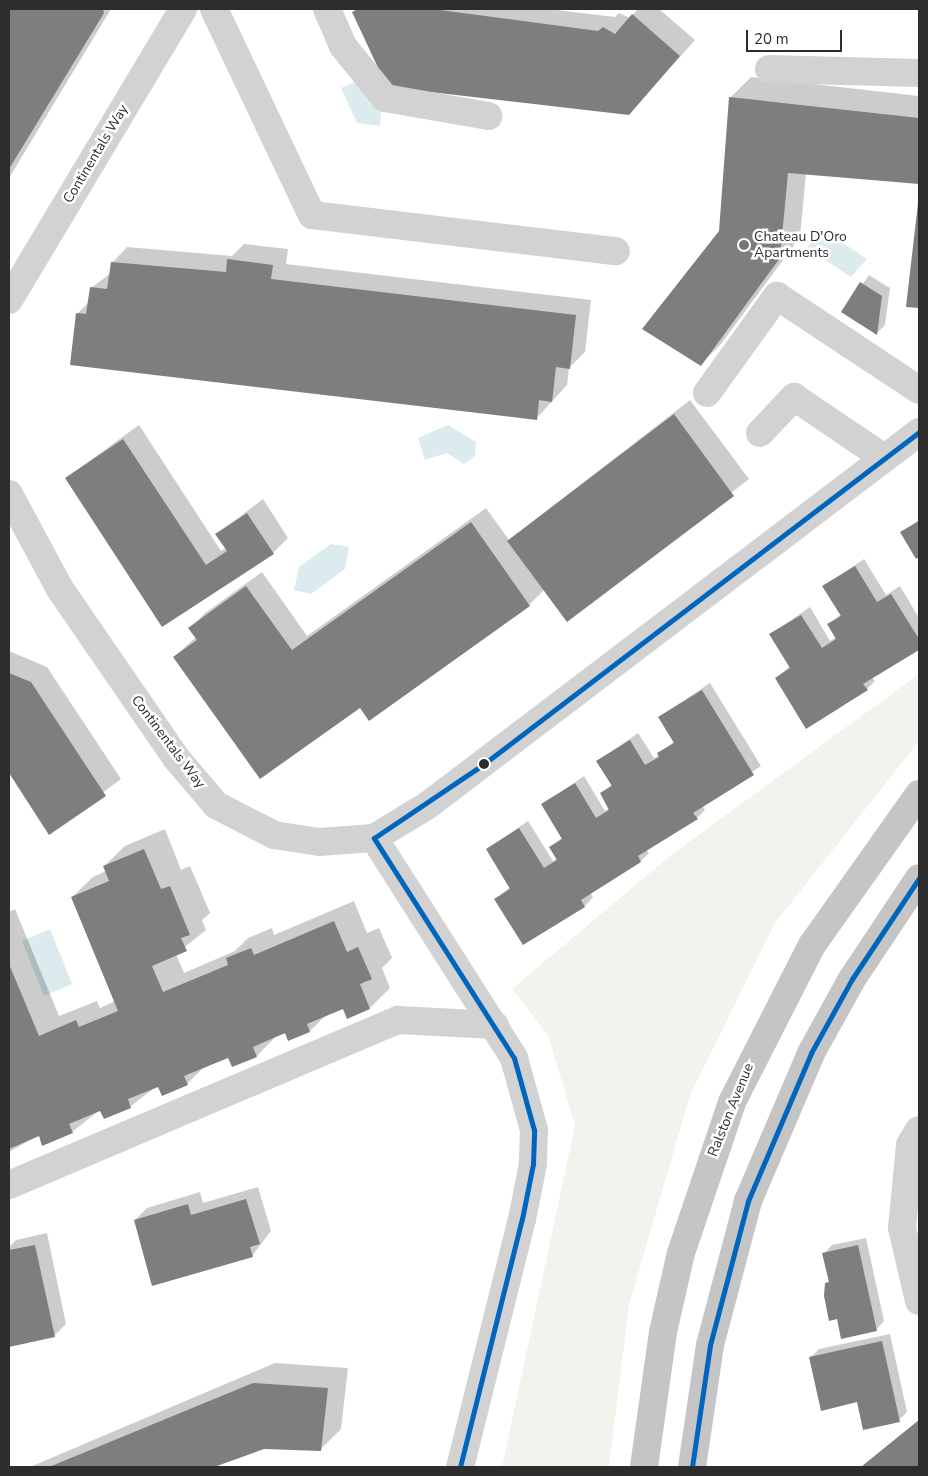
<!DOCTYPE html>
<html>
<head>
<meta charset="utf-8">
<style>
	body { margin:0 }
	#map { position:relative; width:928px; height:1476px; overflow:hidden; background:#fff; font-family:"Nunito Sans",sans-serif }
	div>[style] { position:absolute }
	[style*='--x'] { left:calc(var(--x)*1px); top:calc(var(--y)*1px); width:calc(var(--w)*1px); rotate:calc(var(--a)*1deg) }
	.green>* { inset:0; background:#f2f3ec }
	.water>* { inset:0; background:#dbebee }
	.shadow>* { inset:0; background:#0003 }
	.building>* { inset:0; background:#7e7e7e }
	.minor>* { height:28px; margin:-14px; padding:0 14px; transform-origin:14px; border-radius:14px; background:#d2d2d2 }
	.major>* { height:28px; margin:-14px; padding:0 14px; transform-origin:14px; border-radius:14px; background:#c5c5c5 }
	.bus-1>* { height:5px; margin:-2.5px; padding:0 2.5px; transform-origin:2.5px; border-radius:2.5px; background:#0065bd }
	.dots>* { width:14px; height:14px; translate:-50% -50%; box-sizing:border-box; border:2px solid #fff; border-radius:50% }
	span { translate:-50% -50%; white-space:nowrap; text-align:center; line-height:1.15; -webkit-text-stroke:5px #fff; paint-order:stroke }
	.street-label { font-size:14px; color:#2d2d2d }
	.poi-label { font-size:14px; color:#2d2d2d }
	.left { translate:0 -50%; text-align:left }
	.frame { position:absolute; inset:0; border:10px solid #2d2d2d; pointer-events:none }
	.scale { position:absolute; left:746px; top:30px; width:96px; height:22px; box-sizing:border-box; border:2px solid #2d2d2d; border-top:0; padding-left:6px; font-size:15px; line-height:18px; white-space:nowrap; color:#2d2d2d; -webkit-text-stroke:4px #fff; paint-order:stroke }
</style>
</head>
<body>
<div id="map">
	<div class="green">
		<div style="clip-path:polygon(919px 674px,919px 741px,775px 923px,690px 1095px,629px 1305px,609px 1467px,502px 1467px,575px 1125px,548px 1035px,512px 989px,671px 855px)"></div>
	</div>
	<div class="water">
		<div style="clip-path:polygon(364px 78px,382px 99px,380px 126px,357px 123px,341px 88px)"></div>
		<div style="clip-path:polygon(820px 228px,867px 259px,851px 277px,807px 248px)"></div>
		<div style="clip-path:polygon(448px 425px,476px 442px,475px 456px,464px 464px,447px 453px,425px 460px,418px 438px)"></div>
		<div style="clip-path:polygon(331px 544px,349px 547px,345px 569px,311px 594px,294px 590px,299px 567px)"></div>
		<div style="clip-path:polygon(50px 929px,72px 984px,44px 996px,22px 941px)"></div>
	</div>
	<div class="shadow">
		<div style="clip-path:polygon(9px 9px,111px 9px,9px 178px)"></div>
		<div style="clip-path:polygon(356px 9px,548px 9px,615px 17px,619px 13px,630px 18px,638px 9px,659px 9px,695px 40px,629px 114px,353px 12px)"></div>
		<div style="clip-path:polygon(751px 77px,919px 96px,919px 183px,806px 173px,800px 237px,721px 344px,701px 364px,720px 231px,731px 97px)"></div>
		<div style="clip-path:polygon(919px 203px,919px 307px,907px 305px)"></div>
		<div style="clip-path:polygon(244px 244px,288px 249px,286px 264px,591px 300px,585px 352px,569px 368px,567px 385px,536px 419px,77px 314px,89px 302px,91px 288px,111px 273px,112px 263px,127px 247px,232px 256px)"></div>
		<div style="clip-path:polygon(869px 275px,890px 288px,885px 325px,877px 333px,843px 312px)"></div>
		<div style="clip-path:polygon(690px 400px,749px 479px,568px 620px,545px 589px,529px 605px,360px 706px,174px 657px,196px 637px,190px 628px,205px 613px,262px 572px,307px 636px,486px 508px,509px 540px)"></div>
		<div style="clip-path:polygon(139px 425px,221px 551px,226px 548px,217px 534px,263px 499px,288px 538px,273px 553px,162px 626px,66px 478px)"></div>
		<div style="clip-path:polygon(919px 520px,919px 555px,916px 557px,902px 532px)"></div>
		<div style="clip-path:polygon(864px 559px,886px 595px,900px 586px,919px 618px,919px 648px,872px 677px,875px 681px,867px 689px,776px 678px,790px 666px,771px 634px,810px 607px,830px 641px,836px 637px,829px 624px,841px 614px,824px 586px)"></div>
		<div style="clip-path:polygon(9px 651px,47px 667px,121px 779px,49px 833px,9px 771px)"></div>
		<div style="clip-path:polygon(710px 683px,761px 766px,702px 806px,705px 810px,697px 818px,646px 849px,649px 853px,641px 861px,590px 893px,593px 897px,585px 906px,523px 944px,496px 899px,510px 887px,487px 849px,528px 821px,553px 861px,558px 858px,551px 847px,563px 837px,543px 805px,584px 776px,605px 811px,609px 808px,601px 793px,612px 784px,598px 761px,638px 733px,654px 758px,660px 755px,674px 741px,659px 717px)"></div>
		<div style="clip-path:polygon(165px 829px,181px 870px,190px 866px,210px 913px,202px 920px,206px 930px,176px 954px,184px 973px,235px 951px,248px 938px,272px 928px,274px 935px,354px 901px,367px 933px,379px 928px,392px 958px,382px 968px,390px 988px,370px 1008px,343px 1008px,325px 1016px,310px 1031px,277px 1035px,257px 1056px,233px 1066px,229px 1056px,205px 1066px,187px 1084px,158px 1085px,131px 1106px,105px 1118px,101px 1109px,72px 1132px,39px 1135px,9px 1152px,9px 912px,15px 909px,59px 1016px,97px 1001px,100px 1008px,115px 1001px,72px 897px,93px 877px,106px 871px,104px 866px,125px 846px)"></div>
		<div style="clip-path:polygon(258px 1187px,271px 1231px,252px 1256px,135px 1220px,147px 1208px,200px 1192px,203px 1203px)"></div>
		<div style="clip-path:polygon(47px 1233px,66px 1324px,54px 1336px,9px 1346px,9px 1247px,16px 1240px)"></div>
		<div style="clip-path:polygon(866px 1238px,884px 1321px,876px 1330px,826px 1284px,830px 1280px,824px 1254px,832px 1245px)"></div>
		<div style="clip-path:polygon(890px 1334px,907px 1412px,899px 1420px,858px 1401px,811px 1357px,819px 1349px)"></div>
		<div style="clip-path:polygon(275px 1363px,348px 1368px,341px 1429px,320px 1450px,264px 1448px,211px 1467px,30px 1467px)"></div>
		<div style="clip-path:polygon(919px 1420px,919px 1467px,862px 1467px,867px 1462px)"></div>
	</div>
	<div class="building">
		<div style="clip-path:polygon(9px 9px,103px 9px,104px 13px,9px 169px)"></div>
		<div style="clip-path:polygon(358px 9px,432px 9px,598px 31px,603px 27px,615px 34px,632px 14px,680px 56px,629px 115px,387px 87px,352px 12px)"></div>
		<div style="clip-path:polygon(729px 97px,919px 118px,919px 184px,788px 173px,780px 258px,701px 366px,642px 329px,719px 231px)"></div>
		<div style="clip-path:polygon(918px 203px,919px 203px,919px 308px,906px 307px)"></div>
		<div style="clip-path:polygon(227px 259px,273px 265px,271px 279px,576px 315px,570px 369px,556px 367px,552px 402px,539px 400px,537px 420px,70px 365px,76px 313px,86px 314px,90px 287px,107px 289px,111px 262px,226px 272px)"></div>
		<div style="clip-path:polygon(860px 282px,882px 296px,877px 335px,841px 312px)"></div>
		<div style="clip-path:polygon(674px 414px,734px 496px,567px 622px,507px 541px)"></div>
		<div style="clip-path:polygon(123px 439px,206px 565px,227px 551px,215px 534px,247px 513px,274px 554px,162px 627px,65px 478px)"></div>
		<div style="clip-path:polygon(919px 521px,919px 557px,916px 559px,900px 532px)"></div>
		<div style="clip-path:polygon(471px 522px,530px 606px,369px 721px,360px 708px,260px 779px,173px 657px,197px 640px,188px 628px,246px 586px,292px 650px)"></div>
		<div style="clip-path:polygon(855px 566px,877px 602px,891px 594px,919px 639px,919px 650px,863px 684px,868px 690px,806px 729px,775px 678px,790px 668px,769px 634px,801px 615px,822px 648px,836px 639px,827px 624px,841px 616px,822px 586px)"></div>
		<div style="clip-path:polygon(9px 673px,31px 682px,106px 796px,49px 835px,9px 773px)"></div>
		<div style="clip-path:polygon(702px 690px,754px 775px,693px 813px,698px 819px,638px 856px,641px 862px,581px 900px,585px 907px,523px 945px,494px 899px,510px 889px,486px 849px,519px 828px,544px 868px,557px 860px,549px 847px,562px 839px,541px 804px,575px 783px,596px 818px,609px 810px,600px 793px,612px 786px,596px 761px,630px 740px,645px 765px,659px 757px,657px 753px,674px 743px,658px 717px)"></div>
		<div style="clip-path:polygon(144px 849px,161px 889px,170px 886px,190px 935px,181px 938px,187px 951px,152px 966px,163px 992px,228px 965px,226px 958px,251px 948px,254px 955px,334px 921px,347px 952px,358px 947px,372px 979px,360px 984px,370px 1009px,347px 1019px,343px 1009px,307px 1024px,310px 1032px,288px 1041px,285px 1033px,253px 1047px,257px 1057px,232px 1067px,228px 1058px,184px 1076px,188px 1085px,162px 1096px,158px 1087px,128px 1099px,131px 1108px,104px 1119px,100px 1111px,69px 1124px,73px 1133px,42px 1146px,39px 1136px,9px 1149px,9px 964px,39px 1036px,76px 1020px,79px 1027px,118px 1011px,71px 897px,109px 881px,103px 866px)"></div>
		<div style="clip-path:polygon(246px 1199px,260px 1244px,250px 1247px,253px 1257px,152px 1286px,134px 1220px,188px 1204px,191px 1215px)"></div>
		<div style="clip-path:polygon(35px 1245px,55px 1337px,9px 1347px,9px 1250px)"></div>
		<div style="clip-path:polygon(858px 1245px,877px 1331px,841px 1339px,837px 1319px,829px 1321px,824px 1296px,825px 1283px,829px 1282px,822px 1253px)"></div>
		<div style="clip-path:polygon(882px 1341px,900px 1422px,863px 1430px,857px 1402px,821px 1411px,809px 1357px)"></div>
		<div style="clip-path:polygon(253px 1383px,328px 1388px,321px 1451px,264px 1449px,214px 1467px,49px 1467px)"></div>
		<div style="clip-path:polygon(919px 1420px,919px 1467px,861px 1467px)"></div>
	</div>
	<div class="minor">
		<div style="--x:214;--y:9;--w:228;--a:64.6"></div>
		<div style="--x:312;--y:215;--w:306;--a:6.8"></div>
		<div style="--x:327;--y:9;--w:40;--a:66.6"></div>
		<div style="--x:343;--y:46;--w:67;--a:51.1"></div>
		<div style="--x:385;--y:98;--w:105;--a:9.9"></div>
		<div style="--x:769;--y:69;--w:150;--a:1.5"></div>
		<div style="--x:9;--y:300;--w:339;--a:-59.1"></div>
		<div style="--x:707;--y:393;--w:120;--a:-54.2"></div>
		<div style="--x:777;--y:296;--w:170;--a:33.5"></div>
		<div style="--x:760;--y:433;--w:50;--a:-46.6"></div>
		<div style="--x:794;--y:397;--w:109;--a:34.1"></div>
		<div style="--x:9;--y:494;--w:108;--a:61.8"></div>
		<div style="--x:60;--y:589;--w:206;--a:55.5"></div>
		<div style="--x:177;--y:759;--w:60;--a:49.7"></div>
		<div style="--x:216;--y:805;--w:65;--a:27.3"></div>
		<div style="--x:274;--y:835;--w:46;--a:8.8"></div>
		<div style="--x:319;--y:842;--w:55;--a:-4.2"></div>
		<div style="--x:374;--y:838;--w:63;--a:-31.4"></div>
		<div style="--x:428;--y:805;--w:617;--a:-37.22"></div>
		<div style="--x:374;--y:838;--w:261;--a:57.5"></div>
		<div style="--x:514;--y:1058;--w:75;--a:74.5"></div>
		<div style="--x:534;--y:1130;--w:34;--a:92"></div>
		<div style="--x:533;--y:1164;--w:56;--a:101.3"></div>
		<div style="--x:522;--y:1219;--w:256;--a:104"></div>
		<div style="--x:919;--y:1130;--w:17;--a:121"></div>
		<div style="--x:910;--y:1145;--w:83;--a:95.5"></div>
		<div style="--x:902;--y:1228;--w:75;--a:76.9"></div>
		<div style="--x:9;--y:1185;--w:423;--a:-23"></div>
		<div style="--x:398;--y:1020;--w:97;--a:3"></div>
	</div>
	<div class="major">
		<div style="--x:644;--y:1467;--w:136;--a:-82"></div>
		<div style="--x:663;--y:1332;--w:81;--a:-77.2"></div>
		<div style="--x:681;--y:1253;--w:159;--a:-71.3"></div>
		<div style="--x:732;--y:1102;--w:176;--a:-63"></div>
		<div style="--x:812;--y:945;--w:185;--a:-54.7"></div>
		<div style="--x:692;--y:1467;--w:123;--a:-81.6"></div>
		<div style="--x:710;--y:1345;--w:149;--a:-75.2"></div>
		<div style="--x:748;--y:1201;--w:161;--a:-66.9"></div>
		<div style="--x:811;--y:1053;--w:85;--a:-61"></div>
		<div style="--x:852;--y:979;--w:121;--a:-56.4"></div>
	</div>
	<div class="bus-1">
		<div style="--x:460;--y:1467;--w:256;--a:-76"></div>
		<div style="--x:522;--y:1219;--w:56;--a:-78.7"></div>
		<div style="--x:533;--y:1164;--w:34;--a:-88"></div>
		<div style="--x:534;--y:1130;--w:75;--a:-105.5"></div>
		<div style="--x:514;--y:1058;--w:261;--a:-122.5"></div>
		<div style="--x:374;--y:838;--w:134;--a:-34"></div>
		<div style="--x:485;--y:763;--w:546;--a:-37.33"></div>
		<div style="--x:692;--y:1467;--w:123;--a:-81.6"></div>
		<div style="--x:710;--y:1345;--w:149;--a:-75.2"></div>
		<div style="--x:748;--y:1201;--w:161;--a:-66.9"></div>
		<div style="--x:811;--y:1053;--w:85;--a:-61"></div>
		<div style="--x:852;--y:979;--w:121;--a:-56.4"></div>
	</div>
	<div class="dots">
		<div style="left:744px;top:245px;background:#767676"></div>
		<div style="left:484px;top:764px;background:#2d2d2d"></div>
	</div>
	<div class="street-label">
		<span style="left:96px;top:154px;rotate:-59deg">Continentals Way</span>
		<span style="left:168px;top:742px;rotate:53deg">Continentals Way</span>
		<span style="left:731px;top:1110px;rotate:-68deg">Ralston Avenue</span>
	</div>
	<div class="poi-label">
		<span class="left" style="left:754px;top:245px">Chateau D'Oro<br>Apartments</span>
	</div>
	<div class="frame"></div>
	<div class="scale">20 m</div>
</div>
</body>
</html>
